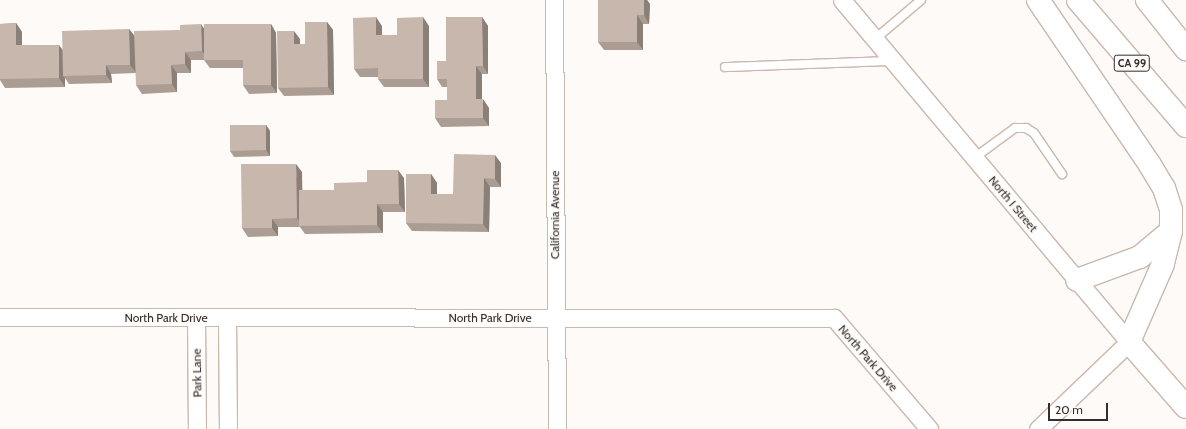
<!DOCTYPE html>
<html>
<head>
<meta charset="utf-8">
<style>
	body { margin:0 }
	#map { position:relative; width:1186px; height:429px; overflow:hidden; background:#fdfaf7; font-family:Cabin,sans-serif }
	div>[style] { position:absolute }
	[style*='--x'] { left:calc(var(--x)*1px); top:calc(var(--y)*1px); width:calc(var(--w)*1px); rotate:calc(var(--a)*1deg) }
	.roads { filter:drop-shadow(1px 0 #c9b8ae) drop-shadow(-1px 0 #c9b8ae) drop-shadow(0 1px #c9b8ae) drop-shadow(0 -1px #c9b8ae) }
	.service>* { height:8px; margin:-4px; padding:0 4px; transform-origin:4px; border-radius:4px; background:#fff }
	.minor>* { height:17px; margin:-8.5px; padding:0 8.5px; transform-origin:8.5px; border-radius:8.5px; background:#fff }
	.secondary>* { height:22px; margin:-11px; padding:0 11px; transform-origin:11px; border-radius:11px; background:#fff }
	.motorway>* { height:22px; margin:-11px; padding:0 11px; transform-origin:11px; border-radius:11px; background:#fff }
	.wall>* { inset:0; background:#ab9d94 }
	.shaded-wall>* { inset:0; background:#8b8078 }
	.building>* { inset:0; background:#c7b7ac }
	span { translate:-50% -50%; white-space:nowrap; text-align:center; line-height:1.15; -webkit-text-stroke:3px #fdfaf7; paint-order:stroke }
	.shield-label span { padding:1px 3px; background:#fdfaf7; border:1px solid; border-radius:3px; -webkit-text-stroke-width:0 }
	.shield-label { font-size:11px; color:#352f2b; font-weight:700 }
	.street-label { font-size:12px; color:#352f2b }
	.scale { position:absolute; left:1048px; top:403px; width:60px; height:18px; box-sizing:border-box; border:2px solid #352f2b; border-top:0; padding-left:5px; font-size:12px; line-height:14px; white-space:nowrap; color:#352f2b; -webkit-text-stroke:3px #fdfaf7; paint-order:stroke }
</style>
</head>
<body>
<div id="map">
	<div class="roads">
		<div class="service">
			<div style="--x:875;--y:39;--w:60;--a:-40.3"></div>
			<div style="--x:725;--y:67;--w:167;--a:-2.1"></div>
			<div style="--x:974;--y:158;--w:51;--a:-36.2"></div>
			<div style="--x:1015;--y:128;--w:11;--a:0"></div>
			<div style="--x:1026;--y:128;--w:9;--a:32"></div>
			<div style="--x:1034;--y:133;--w:50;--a:55.7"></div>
		</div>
		<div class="minor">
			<div style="--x:554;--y:0;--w:429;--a:89.6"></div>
			<div style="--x:842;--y:0;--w:446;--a:50"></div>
			<div style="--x:1129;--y:342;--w:126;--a:136.3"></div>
			<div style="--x:0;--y:317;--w:834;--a:0.07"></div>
			<div style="--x:834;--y:318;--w:146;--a:49.4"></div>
			<div style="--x:196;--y:317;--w:112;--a:89.5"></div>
			<div style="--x:227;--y:318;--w:111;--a:89.5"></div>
		</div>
		<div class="secondary">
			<div style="--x:1129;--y:342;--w:86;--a:48.8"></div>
		</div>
		<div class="motorway">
			<div style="--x:1038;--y:0;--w:199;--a:55.8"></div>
			<div style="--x:1150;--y:165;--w:27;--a:59"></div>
			<div style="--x:1164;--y:188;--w:23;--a:72"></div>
			<div style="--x:1171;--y:210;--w:21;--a:90"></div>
			<div style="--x:1171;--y:231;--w:34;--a:104"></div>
			<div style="--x:1163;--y:264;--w:85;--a:113.6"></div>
			<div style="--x:1078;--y:0;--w:166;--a:49.4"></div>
			<div style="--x:1147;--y:0;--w:63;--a:51.5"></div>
			<div style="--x:1077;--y:280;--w:67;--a:-20.1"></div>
			<div style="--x:1140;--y:257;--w:40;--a:-40"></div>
		</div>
	</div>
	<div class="wall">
		<div style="clip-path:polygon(598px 0,647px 0,650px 4px,649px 24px,643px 24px,643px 50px,604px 50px,598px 42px)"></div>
		<div style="clip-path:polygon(482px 17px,488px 26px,488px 74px,482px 74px,482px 99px,489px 108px,489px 126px,441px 127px,435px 118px,447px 100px,447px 87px,442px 87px,437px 79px)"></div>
		<div style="clip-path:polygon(327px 22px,333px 30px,334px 95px,284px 96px,278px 88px,300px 39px,300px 44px,305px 44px)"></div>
		<div style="clip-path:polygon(16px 23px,22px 32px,22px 45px,63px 50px,129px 29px,135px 36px,180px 30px,271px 24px,276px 33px,277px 93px,249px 94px,243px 85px,243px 68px,210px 68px,204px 60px,191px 60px,191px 73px,177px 73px,177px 92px,142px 94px,136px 85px,136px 73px,111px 74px,112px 83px,69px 84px,65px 78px,65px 87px,5px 88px,0 80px,0 24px)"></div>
		<div style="clip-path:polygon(382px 26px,382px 35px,397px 35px,429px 26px,429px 87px,384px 87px,378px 79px,378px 77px,360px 77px,354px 69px)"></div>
		<div style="clip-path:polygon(266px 125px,270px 131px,270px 156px,234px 157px,230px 151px)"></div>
		<div style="clip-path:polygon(501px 163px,501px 187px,490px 187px,489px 232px,412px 231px,406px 223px,431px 174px,437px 183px,437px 194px,453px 194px)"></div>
		<div style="clip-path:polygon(302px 172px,302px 190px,334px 190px,404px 178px,405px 212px,383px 212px,383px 233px,305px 234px,300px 227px,278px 227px,278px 236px,248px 237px,242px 228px)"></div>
	</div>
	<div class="shaded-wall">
		<div style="clip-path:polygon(644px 0,647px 0,650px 4px,649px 24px,644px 15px)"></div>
		<div style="clip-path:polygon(637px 15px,643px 24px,643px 50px,637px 42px)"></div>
		<div style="clip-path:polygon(376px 17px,382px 26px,382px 43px,376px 35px)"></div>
		<div style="clip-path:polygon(423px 17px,429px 26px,429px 87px,423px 79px)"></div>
		<div style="clip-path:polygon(482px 17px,488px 26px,488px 74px,483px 66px)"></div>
		<div style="clip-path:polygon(327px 22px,333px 30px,334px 95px,328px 87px)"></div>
		<div style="clip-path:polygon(16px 23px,22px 32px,22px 54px,16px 45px)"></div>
		<div style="clip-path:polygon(201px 24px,207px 33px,208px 60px,202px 51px)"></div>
		<div style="clip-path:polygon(271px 24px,276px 33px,277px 93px,271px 85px)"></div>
		<div style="clip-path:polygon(129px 29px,135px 37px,136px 73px,130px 65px)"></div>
		<div style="clip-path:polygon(294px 31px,300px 39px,300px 52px,294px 44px)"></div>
		<div style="clip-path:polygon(59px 45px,65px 53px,63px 76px,65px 78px,65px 87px,59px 78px)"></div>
		<div style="clip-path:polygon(185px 52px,191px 60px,191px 73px,185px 64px)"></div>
		<div style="clip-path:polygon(106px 65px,111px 74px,112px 83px,106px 75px)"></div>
		<div style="clip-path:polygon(171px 65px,177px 73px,177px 92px,172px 84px)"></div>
		<div style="clip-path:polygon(476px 66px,482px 74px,482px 108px,476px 99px)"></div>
		<div style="clip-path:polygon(483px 99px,489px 108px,489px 126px,483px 118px)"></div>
		<div style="clip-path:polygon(266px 125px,270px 131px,270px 156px,266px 150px)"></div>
		<div style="clip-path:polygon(495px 155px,501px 163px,501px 187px,495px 179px)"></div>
		<div style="clip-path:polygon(296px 164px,302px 172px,303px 227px,297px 218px)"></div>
		<div style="clip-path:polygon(398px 170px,404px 178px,405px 212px,399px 204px)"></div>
		<div style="clip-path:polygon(431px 174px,437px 183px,437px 202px,431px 194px)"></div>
		<div style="clip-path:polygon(484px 178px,490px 187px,489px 232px,483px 224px)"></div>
		<div style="clip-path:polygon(377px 204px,383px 212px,383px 233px,377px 225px)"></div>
		<div style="clip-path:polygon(272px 219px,278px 227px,278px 236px,272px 228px)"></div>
	</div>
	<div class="building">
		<div style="clip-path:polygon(598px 0,644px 0,644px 15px,637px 15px,637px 42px,598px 42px)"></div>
		<div style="clip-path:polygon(376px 17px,376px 35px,397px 35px,397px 18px,423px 17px,423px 79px,378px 79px,378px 68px,354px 69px,353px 18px)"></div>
		<div style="clip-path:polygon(446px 17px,482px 17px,483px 66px,476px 66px,476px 99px,483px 99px,483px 118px,435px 118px,435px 100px,447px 100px,447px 79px,437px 79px,437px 61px,446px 61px)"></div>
		<div style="clip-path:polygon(305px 22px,327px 22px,328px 87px,278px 88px,277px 31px,294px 31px,294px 44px,305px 44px)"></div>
		<div style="clip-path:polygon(16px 23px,16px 45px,59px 45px,59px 78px,0 79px,0 24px)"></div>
		<div style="clip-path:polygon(201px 24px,202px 51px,185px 52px,185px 64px,171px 65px,172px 84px,136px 85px,134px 31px,180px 30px,180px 25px)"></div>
		<div style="clip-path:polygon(204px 24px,271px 24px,271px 85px,243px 85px,243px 60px,204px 60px)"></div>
		<div style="clip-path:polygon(129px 29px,130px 65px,106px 65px,106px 75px,63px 76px,62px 31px)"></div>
		<div style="clip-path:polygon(230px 125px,266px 125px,266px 150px,230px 151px)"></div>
		<div style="clip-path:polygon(454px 154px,495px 155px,495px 179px,484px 178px,483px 224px,406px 223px,406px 174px,431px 174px,431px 194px,453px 194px)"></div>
		<div style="clip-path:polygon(241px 164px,296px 164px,297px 218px,272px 219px,272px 228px,242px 228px)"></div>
		<div style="clip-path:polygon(367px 170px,398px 170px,399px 204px,377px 204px,377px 225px,299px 226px,299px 190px,334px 190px,334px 183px,367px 182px)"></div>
	</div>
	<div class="shield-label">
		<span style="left:1132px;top:63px">CA 99</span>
	</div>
	<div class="street-label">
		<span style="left:1013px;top:204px;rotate:50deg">North I Street</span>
		<span style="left:555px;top:215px;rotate:-90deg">California Avenue</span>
		<span style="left:166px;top:318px">North Park Drive</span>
		<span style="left:490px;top:318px">North Park Drive</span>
		<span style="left:868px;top:358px;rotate:49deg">North Park Drive</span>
		<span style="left:197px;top:373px;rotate:-91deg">Park Lane</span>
	</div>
	<div class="scale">20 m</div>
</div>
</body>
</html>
